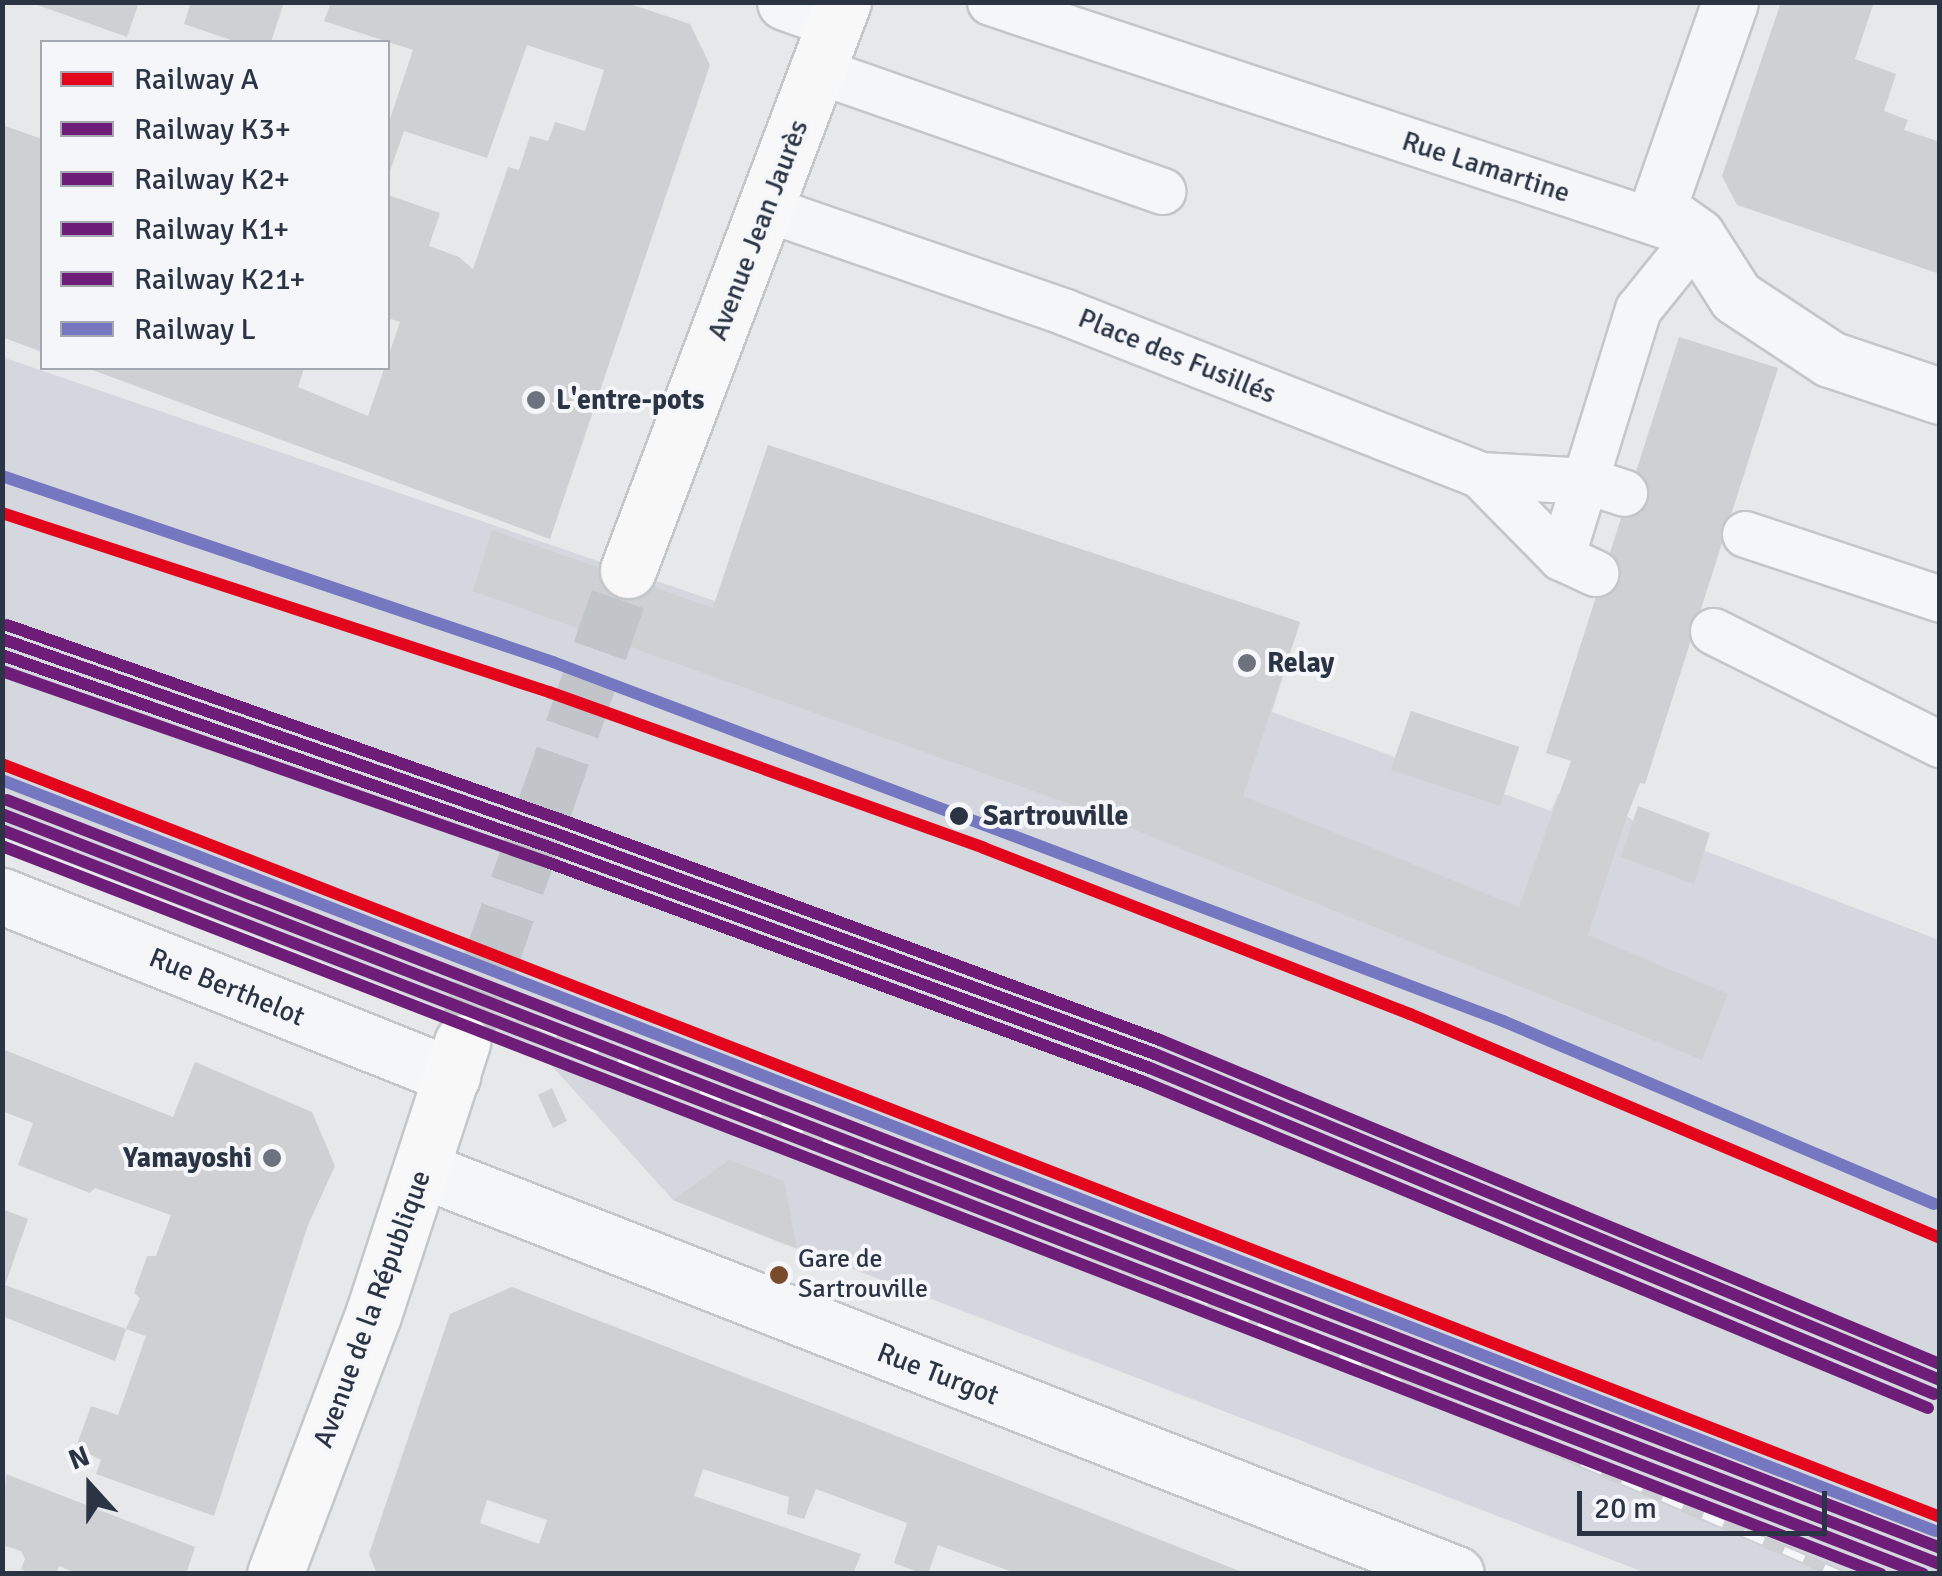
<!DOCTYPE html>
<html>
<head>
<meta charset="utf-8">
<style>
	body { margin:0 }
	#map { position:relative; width:1942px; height:1576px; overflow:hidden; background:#e6e8ea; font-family:Signika,sans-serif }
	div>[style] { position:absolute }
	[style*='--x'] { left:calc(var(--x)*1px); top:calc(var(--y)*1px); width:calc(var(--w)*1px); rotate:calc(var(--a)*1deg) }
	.built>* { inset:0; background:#d4d7dd }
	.building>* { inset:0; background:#ced0d3 }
	.primary-tunnel>* { height:55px; margin-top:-27.5px; transform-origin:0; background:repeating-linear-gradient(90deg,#c1c4c9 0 55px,transparent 0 83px) }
	.roads { filter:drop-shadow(2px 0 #c4c6c8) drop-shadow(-2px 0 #c4c6c8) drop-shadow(0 2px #c4c6c8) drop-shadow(0 -2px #c4c6c8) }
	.lane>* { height:45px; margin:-22.5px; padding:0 22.5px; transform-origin:22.5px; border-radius:22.5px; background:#f5f6f7 }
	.street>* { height:55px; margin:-27.5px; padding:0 27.5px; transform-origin:27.5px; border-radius:27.5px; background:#f5f6f7 }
	.primary>* { height:55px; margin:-27.5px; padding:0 27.5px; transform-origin:27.5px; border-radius:27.5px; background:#f8f8f8 }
	.rail>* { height:11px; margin-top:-5.5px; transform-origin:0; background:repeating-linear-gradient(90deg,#f4f6f9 0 22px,#cecfd2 0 44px); box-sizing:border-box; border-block:2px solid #cecfd2 }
	.rail-1>* { height:12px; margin:-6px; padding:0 6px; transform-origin:6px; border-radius:6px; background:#e3051c }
	.rail-2>* { height:12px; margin:-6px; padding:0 6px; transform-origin:6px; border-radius:6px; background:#6e1e78 }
	.rail-3>* { height:12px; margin:-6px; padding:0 6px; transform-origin:6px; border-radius:6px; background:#6e1e78 }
	.rail-4>* { height:12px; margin:-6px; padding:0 6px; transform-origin:6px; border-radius:6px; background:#6e1e78 }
	.rail-5>* { height:12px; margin:-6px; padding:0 6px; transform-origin:6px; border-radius:6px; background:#6e1e78 }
	.rail-6>* { height:12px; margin:-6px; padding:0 6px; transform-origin:6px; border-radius:6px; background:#7577c0 }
	.dots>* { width:28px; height:28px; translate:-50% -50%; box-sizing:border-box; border:5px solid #f4f6f9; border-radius:50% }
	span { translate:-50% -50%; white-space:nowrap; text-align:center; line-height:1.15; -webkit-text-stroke:8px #f4f6f9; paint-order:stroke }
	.bus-label { font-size:26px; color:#2b3445 }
	.left { translate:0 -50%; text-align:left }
	.street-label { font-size:28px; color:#2b3445 }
	.poi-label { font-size:28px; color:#2b3445; font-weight:700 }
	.right { translate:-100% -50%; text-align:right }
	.stop-label { font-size:28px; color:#2b3445; font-weight:700 }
	.frame { position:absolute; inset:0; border:5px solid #2b3445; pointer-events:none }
	.legend { position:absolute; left:40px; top:40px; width:350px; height:330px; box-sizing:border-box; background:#f4f6f9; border:2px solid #a4a8b1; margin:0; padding:12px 18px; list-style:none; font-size:30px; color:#2b3445 }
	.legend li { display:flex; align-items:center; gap:20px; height:50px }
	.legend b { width:50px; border:2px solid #a4a8b1 }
	.north { position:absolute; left:40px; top:1436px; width:100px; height:100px; -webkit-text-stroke:8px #f4f6f9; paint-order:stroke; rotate:339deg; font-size:28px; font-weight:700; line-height:40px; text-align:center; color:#2b3445 }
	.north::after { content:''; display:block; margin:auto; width:35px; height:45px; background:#2b3445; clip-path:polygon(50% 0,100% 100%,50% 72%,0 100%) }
	.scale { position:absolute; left:1577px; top:1491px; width:250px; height:45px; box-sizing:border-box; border:5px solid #2b3445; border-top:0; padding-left:12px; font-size:30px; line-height:35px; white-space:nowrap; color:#2b3445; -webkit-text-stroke:8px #f4f6f9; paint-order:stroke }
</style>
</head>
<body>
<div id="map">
	<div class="built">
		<div style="clip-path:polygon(2px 357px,715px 601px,768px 445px,1300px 622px,1272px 712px,1395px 757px,1411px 711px,1519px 747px,1504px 794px,1551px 811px,1558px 794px,1627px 816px,1640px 826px,1939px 940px,1939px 1573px,1646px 1573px,673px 1200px,533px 1045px,3px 837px)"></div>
	</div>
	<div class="building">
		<div style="clip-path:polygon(29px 2px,139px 2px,127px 37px)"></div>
		<div style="clip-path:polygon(191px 2px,284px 2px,271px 42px,237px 42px,184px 24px)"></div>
		<div style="clip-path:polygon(331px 2px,624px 2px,690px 24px,710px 65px,550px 539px,87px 368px,304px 368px,298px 387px,368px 416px,400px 322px,388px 318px,388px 195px,440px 213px,429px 246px,459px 257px,473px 269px,508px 167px,519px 170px,530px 136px,548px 141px,555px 122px,585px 131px,604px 70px,527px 45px,487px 158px,404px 131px,388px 177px,388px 125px,413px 50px,324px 21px)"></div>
		<div style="clip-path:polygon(1781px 2px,1874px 2px,1855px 59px,1896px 74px,1884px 111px,1908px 120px,1904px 130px,1940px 142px,1940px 274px,1737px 205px,1722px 176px)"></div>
		<div style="clip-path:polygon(2px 125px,42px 139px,42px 352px,2px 337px)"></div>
		<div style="clip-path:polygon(1679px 337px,1778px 368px,1645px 784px,1640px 783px,1627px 816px,1588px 935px,1728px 994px,1702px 1060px,1081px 808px,473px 591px,492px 530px,713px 608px,768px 445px,1300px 622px,1243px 796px,1519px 907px,1571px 761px,1546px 753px)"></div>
		<div style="clip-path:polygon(1411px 711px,1519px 747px,1500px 806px,1391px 770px)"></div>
		<div style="clip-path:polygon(1638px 806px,1710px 833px,1694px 884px,1621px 857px)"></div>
		<div style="clip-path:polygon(2px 1049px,173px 1117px,195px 1062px,312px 1112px,335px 1166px,308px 1225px,214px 1516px,96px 1474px,101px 1460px,76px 1447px,91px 1406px,118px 1415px,146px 1336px,126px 1329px,115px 1361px,2px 1316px,2px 1209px,28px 1219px,5px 1285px,126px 1329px,140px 1298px,134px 1293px,147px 1256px,156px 1256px,171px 1215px,95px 1188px,90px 1193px,18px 1165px,33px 1123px,2px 1111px)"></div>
		<div style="clip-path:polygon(552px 1088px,567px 1121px,553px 1128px,538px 1095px)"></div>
		<div style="clip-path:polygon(729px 1160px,784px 1181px,797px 1249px,673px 1200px)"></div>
		<div style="clip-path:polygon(evenodd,512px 1287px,843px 1415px,1247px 1574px,1018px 1574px,938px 1545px,928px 1574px,922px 1574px,894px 1563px,907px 1523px,816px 1489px,804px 1519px,787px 1514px,789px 1497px,703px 1469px,694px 1496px,861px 1554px,853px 1574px,377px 1574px,369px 1554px,450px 1314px,512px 1287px,487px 1500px,547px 1520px,539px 1544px,480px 1523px,487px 1500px)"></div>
		<div style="clip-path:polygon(6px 1474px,195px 1547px,186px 1574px,78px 1574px,59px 1566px,56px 1574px,32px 1574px,21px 1569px,25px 1559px,21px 1551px,2px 1545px)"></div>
	</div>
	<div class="primary-tunnel">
		<div style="--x:462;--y:1042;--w:500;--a:-70.62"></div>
	</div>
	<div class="roads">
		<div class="lane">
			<div style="--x:990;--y:2;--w:745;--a:18.31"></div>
			<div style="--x:1697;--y:236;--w:94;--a:128.9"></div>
			<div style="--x:1638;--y:309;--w:260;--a:107.2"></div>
			<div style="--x:817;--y:70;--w:366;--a:19.3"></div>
			<div style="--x:768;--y:209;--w:314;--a:19.1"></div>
			<div style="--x:1065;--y:312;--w:446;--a:21.4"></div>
			<div style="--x:1480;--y:475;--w:108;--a:3.2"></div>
			<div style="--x:1588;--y:481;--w:38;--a:18"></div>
			<div style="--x:1480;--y:475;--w:115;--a:45.4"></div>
			<div style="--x:1561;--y:557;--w:38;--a:25"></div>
			<div style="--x:1745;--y:534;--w:206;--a:18.4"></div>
			<div style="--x:1713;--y:631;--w:254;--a:26.5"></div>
		</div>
		<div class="street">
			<div style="--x:785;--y:2;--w:54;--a:19.4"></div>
			<div style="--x:1730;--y:2;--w:218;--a:109.3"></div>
			<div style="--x:1658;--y:208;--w:48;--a:35.7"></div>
			<div style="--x:1697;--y:236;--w:72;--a:57.4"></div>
			<div style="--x:1736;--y:297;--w:113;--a:33.4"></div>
			<div style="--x:1830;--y:359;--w:116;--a:18.6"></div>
			<div style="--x:2;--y:896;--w:485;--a:21.8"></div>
			<div style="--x:423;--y:1170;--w:1109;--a:21.36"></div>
		</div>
		<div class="primary">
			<div style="--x:628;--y:570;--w:607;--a:-69.27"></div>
			<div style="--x:275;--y:1574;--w:277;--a:-69.3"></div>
			<div style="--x:373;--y:1315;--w:287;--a:-71.9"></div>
		</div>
	</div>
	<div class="rail">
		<div style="--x:334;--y:941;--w:1000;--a:22.39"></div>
		<div style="--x:1259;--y:1322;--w:633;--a:23.45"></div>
	</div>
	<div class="rail-1">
		<div style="--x:2;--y:513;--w:576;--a:18.12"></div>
		<div style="--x:549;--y:692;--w:462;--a:19.7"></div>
		<div style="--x:984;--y:848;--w:457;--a:21.3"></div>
		<div style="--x:1410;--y:1014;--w:575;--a:22.91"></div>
		<div style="--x:2;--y:764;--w:2079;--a:21.23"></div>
	</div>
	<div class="rail-2">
		<div style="--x:2;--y:639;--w:588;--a:19.36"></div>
		<div style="--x:557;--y:834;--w:637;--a:20.2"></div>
		<div style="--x:1155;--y:1054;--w:850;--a:22.55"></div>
		<div style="--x:2;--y:814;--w:2078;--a:21.16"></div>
	</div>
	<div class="rail-3">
		<div style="--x:2;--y:655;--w:583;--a:19.34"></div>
		<div style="--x:552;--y:848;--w:637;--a:20.2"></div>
		<div style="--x:1150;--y:1068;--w:849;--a:22.58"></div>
		<div style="--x:2;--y:830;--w:2060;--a:21.17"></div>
	</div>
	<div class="rail-4">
		<div style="--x:7;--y:625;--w:588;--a:19.36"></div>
		<div style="--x:562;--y:820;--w:637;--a:20.2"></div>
		<div style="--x:1160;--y:1040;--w:845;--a:22.56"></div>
		<div style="--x:7;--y:800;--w:2073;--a:21.15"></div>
	</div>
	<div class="rail-5">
		<div style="--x:2;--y:671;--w:577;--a:19.31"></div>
		<div style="--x:547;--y:862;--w:636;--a:20.23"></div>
		<div style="--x:1144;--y:1082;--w:849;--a:22.58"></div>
		<div style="--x:2;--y:846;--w:2015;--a:21.18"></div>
	</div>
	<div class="rail-6">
		<div style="--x:2;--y:476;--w:582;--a:18.65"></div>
		<div style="--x:553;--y:662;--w:1016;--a:20.7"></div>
		<div style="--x:1503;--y:1021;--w:468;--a:23"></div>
		<div style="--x:2;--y:780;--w:2074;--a:21.23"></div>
	</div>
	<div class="dots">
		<div style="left:536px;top:400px;background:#6c737f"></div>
		<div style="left:1247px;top:663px;background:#6c737f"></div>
		<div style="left:959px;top:816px;background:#2b3445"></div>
		<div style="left:272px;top:1158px;background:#6c737f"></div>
		<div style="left:779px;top:1275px;background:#7a4b2a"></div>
	</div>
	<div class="bus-label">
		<span class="left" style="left:798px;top:1275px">Gare de<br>Sartrouville</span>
	</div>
	<div class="street-label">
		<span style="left:1486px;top:167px;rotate:18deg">Rue Lamartine</span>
		<span style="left:758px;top:230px;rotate:-69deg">Avenue Jean Jaurès</span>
		<span style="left:1177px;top:356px;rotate:22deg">Place des Fusillés</span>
		<span style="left:227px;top:987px;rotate:22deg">Rue Berthelot</span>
		<span style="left:372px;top:1309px;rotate:-70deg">Avenue de la République</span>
		<span style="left:938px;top:1374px;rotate:21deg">Rue Turgot</span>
	</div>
	<div class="poi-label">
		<span class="left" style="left:556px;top:400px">L'entre-pots</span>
		<span class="left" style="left:1267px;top:663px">Relay</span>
		<span class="right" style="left:252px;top:1158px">Yamayoshi</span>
	</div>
	<div class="stop-label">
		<span class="left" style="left:983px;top:816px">Sartrouville</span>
	</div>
	<div class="frame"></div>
	<ul class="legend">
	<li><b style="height:12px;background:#e3051c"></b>Railway A</li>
	<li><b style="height:12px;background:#6e1e78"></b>Railway K3+</li>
	<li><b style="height:12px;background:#6e1e78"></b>Railway K2+</li>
	<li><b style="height:12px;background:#6e1e78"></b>Railway K1+</li>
	<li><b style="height:12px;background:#6e1e78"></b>Railway K21+</li>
	<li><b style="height:12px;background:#7577c0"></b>Railway L</li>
	</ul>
	<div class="north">N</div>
	<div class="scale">20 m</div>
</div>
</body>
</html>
